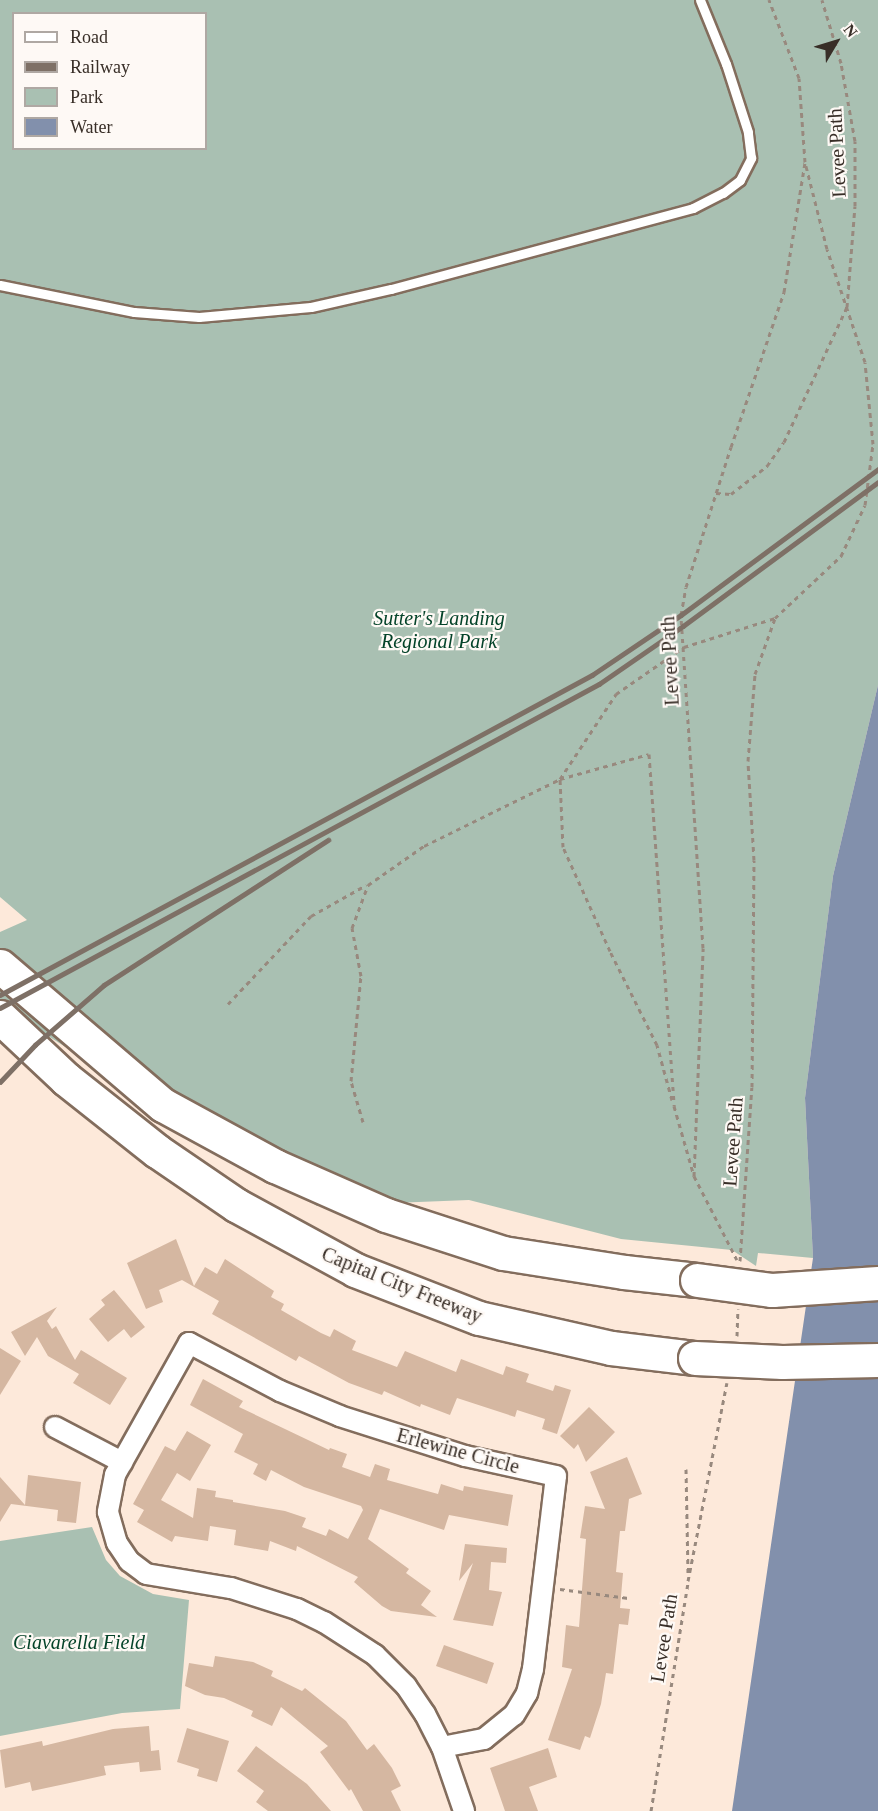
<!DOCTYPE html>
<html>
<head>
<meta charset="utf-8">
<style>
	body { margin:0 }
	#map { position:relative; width:878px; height:1811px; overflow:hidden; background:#fde9da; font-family:Georgia,serif }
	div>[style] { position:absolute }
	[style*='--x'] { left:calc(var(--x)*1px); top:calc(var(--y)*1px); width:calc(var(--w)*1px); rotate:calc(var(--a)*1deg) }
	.green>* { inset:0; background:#a9c0b2 }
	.water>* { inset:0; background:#8290ac }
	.building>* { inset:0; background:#d5b7a1 }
	.path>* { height:3px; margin-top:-1.5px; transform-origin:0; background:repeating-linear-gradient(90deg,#98897e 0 4.5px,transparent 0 9px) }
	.roads { filter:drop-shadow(2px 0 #836d5d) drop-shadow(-2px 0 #836d5d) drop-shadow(0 2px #836d5d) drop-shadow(0 -2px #836d5d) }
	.service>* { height:9px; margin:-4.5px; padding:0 4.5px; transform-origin:4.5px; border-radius:4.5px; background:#fff }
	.minor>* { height:20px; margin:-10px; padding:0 10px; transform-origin:10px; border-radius:10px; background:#fff }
	.motorway>* { height:33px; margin:-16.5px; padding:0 16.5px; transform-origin:16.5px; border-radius:16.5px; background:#fff }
	.rail>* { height:4.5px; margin:-2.25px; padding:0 2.25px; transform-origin:2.25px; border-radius:2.25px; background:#7e7066 }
	.bridges { filter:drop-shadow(2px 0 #836d5d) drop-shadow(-2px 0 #836d5d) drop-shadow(0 2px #836d5d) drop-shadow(0 -2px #836d5d) }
	.motorway-bridge>* { height:33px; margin:-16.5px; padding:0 16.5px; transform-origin:16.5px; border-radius:16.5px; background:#fff }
	span { translate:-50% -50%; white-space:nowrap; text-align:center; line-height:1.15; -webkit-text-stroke:4.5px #fef9f5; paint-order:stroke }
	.street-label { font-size:20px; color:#382e27 }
	.park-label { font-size:20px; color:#044329; font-style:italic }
	.legend { position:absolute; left:12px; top:12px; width:195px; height:138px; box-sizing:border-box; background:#fef9f5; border:2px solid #afa8a3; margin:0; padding:8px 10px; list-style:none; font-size:18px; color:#382e27 }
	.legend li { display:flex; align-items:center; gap:12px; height:30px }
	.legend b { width:30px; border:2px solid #afa8a3 }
	.north { position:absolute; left:806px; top:12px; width:60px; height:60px; -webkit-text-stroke:4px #fef9f5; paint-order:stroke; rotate:52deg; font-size:16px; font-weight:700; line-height:24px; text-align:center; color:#382e27 }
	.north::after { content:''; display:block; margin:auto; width:21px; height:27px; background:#382e27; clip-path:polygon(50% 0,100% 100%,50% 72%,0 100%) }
</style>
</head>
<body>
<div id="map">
	<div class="green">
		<div style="clip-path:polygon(evenodd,0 0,878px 0,878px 685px,833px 876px,805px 1098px,813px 1258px,758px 1253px,756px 1266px,732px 1250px,621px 1239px,469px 1200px,317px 1206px,26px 1022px,0 1032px,0 932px,27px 920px,0 897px,0 0,14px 14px,206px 14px,206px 148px,14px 148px,14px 14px)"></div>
		<div style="clip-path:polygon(92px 1527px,106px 1560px,120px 1576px,153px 1594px,189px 1600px,180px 1709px,122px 1713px,0 1736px,0 1541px)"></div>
	</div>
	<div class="water">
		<div style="clip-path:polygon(878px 685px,878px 1811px,732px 1811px,813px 1258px,805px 1098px,833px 876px)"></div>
	</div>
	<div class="building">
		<div style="clip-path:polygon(176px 1239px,194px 1286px,205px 1267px,217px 1274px,225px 1259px,274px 1291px,271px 1297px,284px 1304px,281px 1310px,321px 1333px,330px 1337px,334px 1329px,356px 1341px,352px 1350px,397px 1367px,405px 1351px,456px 1372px,461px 1359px,503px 1375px,506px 1366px,529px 1374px,526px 1382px,553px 1391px,555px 1385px,571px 1390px,557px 1434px,542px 1429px,545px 1419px,517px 1410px,515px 1417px,457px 1398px,450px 1415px,421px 1404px,420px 1407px,384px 1391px,382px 1395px,349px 1383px,299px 1356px,296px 1361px,212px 1314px,219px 1301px,182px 1280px,159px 1290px,163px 1302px,146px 1309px,127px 1263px)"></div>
		<div style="clip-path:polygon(114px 1290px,145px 1327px,131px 1338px,124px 1329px,108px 1342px,89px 1319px,105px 1305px,101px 1300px)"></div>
		<div style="clip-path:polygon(57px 1307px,47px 1321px,52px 1329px,56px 1326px,75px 1360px,81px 1350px,127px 1378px,110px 1405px,73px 1383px,79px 1374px,48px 1356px,37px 1337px,25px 1356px,11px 1332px)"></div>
		<div style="clip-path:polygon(0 1348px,21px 1361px,0 1395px)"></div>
		<div style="clip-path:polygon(203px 1379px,243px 1401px,239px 1407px,329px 1450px,330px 1448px,347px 1454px,342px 1467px,370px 1477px,375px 1464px,390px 1469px,387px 1480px,438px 1494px,441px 1484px,463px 1491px,464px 1486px,513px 1495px,508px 1526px,449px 1515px,444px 1530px,380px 1509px,368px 1539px,409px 1569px,406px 1573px,431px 1591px,421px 1605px,437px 1617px,391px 1611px,382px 1606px,354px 1582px,358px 1577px,297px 1546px,296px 1551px,270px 1541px,268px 1551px,234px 1545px,236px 1530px,210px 1526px,208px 1541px,175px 1536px,172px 1542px,137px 1522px,144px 1510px,133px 1504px,165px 1446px,175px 1451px,187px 1431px,211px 1445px,190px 1481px,177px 1473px,161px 1500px,193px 1518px,197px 1488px,216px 1491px,215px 1497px,233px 1500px,233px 1502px,285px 1511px,306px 1518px,302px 1527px,326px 1536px,329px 1529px,348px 1539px,363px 1510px,361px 1506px,304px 1487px,271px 1470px,266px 1481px,253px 1474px,258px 1464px,234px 1452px,243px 1434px,190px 1405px)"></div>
		<div style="clip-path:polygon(589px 1407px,615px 1432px,586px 1462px,578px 1444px,574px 1449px,560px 1436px)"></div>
		<div style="clip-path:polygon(627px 1457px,642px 1494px,629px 1499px,625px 1531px,620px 1531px,616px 1572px,623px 1573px,620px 1608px,630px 1609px,628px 1625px,619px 1624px,613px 1674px,606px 1673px,601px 1704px,590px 1738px,585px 1736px,580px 1750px,548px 1740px,572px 1669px,562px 1667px,566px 1625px,579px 1627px,586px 1539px,580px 1538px,585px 1506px,605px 1509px,590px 1472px)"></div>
		<div style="clip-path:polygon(28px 1475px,81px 1482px,76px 1523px,57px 1521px,58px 1510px,11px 1504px,0 1522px,0 1477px,25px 1505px)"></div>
		<div style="clip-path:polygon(465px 1544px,507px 1548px,506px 1563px,491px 1562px,489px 1590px,502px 1592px,493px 1626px,453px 1620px,473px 1563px,459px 1581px)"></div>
		<div style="clip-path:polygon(444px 1645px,494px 1663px,487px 1684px,436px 1666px)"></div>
		<div style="clip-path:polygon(215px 1656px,253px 1662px,273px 1671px,271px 1676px,302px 1691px,305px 1688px,346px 1721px,367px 1750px,374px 1744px,392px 1768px,401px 1786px,391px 1791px,401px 1811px,363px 1811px,351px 1789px,349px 1791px,320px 1752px,328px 1746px,281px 1707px,272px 1726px,251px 1716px,253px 1711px,224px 1698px,205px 1695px,185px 1686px,189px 1663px,213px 1667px)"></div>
		<div style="clip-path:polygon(149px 1726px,151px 1751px,159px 1750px,161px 1770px,140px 1772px,139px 1762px,104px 1766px,106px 1775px,65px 1784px,32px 1791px,30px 1782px,5px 1788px,0 1750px,42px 1741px,43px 1746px,113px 1729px)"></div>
		<div style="clip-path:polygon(187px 1728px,229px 1741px,217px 1782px,197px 1776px,199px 1769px,177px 1762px)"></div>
		<div style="clip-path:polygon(256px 1746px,307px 1784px,331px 1811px,268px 1811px,256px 1802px,264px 1791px,237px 1771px)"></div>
		<div style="clip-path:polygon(548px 1748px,557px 1777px,529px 1787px,538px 1811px,505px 1811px,490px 1768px)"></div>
	</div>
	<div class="path">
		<div style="--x:716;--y:493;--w:15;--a:4"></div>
		<div style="--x:731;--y:494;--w:46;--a:-37.9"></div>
		<div style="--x:767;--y:466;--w:29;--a:-55"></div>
		<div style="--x:784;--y:442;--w:149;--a:-65"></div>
		<div style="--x:847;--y:307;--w:101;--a:-85.5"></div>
		<div style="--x:855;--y:206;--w:65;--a:-90"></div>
		<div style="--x:855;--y:141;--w:79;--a:-100.2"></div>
		<div style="--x:841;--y:63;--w:66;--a:-106.8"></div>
		<div style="--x:228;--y:1004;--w:121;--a:-46.7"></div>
		<div style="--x:311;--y:916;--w:63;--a:-29.4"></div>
		<div style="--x:672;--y:1100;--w:57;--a:-105.3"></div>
		<div style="--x:657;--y:1045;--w:105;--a:-116.6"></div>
		<div style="--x:610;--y:951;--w:114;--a:-114.3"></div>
		<div style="--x:563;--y:847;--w:68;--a:-92.5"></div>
		<div style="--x:560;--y:779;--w:102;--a:-56.6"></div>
		<div style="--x:616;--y:694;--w:83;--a:-34.7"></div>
		<div style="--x:684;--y:647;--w:96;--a:-17.7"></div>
		<div style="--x:674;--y:1106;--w:73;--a:74.1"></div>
		<div style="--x:694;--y:1176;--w:94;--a:62.9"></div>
		<div style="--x:363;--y:1122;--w:43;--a:-106.3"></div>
		<div style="--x:351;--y:1081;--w:105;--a:-84.6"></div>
		<div style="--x:361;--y:976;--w:49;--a:-100.6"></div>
		<div style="--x:352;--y:928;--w:46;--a:-69.6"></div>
		<div style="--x:368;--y:885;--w:68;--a:-34.9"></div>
		<div style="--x:424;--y:846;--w:152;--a:-26.2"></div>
		<div style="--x:560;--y:779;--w:92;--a:-15.7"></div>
		<div style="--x:649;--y:754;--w:353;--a:85.9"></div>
		<div style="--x:694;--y:1176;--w:228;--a:-87.7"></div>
		<div style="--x:703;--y:948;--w:334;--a:-93.8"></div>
		<div style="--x:681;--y:615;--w:28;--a:-80"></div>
		<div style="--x:686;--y:587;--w:147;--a:-72.2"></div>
		<div style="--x:731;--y:447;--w:164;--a:-71.1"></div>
		<div style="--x:784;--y:292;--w:132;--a:-80.8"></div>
		<div style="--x:805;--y:162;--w:84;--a:-94.1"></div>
		<div style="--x:799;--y:78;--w:84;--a:-111"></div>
		<div style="--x:740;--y:1261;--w:174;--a:-86.1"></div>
		<div style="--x:752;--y:1087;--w:227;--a:-89.5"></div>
		<div style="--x:754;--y:860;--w:99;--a:-93.5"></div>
		<div style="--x:748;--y:761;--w:87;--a:-85.4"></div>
		<div style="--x:755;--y:674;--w:59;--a:-70.3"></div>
		<div style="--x:775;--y:618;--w:91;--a:-43.2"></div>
		<div style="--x:841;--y:556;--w:56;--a:-64.8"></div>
		<div style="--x:865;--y:505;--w:62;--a:-82.5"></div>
		<div style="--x:873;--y:444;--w:82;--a:-95.6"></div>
		<div style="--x:865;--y:362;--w:119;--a:-108.6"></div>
		<div style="--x:827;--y:249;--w:90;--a:-104.2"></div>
		<div style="--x:737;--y:1336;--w:27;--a:-88"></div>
		<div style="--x:686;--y:1469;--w:106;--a:88.9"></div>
		<div style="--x:688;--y:1581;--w:202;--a:-78.9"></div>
		<div style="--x:560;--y:1589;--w:69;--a:7.5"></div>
		<div style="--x:651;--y:1811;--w:232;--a:-80.8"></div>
	</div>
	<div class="roads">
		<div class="service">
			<div style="--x:0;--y:285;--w:137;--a:11.4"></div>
			<div style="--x:134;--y:312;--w:65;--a:4.4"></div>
			<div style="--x:199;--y:317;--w:112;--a:-5.1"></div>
			<div style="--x:311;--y:307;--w:82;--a:-12.7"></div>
			<div style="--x:391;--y:289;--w:313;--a:-15"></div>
			<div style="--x:693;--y:208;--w:34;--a:-27"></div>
			<div style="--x:723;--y:193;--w:21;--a:-37"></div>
			<div style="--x:740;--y:180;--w:25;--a:-63"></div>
			<div style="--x:751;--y:158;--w:26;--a:-97"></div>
			<div style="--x:748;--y:132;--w:71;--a:-107.9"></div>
			<div style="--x:726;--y:64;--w:69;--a:-112.1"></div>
		</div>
		<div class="minor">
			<div style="--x:55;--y:1427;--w:76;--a:27.6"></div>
			<div style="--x:442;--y:1747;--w:43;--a:-10.8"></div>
			<div style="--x:484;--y:1739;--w:38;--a:-39"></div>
			<div style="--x:514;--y:1715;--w:26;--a:-59"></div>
			<div style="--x:527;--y:1693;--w:25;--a:-76"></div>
			<div style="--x:533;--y:1669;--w:194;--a:-83.2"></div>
			<div style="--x:556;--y:1476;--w:93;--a:-167.6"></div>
			<div style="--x:465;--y:1456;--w:131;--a:-162.3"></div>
			<div style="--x:340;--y:1416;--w:65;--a:-157.4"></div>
			<div style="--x:280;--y:1391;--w:103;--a:-152.2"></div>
			<div style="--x:189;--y:1343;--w:151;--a:119.3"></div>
			<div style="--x:115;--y:1475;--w:38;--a:101"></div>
			<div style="--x:108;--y:1512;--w:32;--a:74"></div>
			<div style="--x:117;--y:1543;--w:22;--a:56"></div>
			<div style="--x:129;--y:1561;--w:21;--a:37"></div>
			<div style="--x:146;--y:1574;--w:86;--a:9.4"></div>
			<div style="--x:231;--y:1588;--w:69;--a:17.7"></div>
			<div style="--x:297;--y:1609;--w:30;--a:26"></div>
			<div style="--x:324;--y:1622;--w:61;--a:32.9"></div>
			<div style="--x:375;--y:1655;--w:44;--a:45"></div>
			<div style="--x:406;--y:1686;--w:34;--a:56"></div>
			<div style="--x:425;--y:1714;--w:37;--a:63"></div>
			<div style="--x:442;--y:1747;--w:68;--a:71"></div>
		</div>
		<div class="motorway">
			<div style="--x:0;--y:966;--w:214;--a:40.5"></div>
			<div style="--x:163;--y:1105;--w:128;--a:28.6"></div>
			<div style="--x:275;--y:1166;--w:121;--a:23.8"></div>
			<div style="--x:386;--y:1215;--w:123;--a:18"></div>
			<div style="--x:503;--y:1253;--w:122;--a:8.9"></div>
			<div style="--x:624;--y:1272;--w:73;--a:6.3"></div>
			<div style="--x:0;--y:1017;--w:91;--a:43.2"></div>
			<div style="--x:66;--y:1079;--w:116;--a:38.4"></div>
			<div style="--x:157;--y:1151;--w:96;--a:34.4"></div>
			<div style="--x:236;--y:1205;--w:136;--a:28.6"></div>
			<div style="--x:355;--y:1270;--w:133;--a:21.2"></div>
			<div style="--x:479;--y:1318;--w:135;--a:12.8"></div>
			<div style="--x:611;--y:1348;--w:85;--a:6.8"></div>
		</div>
	</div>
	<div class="rail">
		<div style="--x:0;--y:995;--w:673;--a:-28.39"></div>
		<div style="--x:592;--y:675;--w:107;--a:-34"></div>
		<div style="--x:681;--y:615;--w:245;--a:-36.5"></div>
		<div style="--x:0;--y:1008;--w:681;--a:-28.41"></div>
		<div style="--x:599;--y:684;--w:102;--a:-34.6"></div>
		<div style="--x:683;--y:626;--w:242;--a:-36.4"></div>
		<div style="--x:0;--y:1082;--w:51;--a:-46.6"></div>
		<div style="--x:35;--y:1045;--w:91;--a:-41"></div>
		<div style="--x:104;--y:985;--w:267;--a:-32.9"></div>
	</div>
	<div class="bridges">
		<div class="motorway-bridge">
			<div style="--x:697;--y:1280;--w:76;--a:7.6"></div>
			<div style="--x:772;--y:1290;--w:106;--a:-3.8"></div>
			<div style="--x:695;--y:1358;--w:87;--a:2.6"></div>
			<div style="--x:782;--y:1362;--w:96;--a:-1.2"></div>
		</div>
	</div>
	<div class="street-label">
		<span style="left:837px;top:153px;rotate:-93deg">Levee Path</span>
		<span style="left:670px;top:661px;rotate:-93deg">Levee Path</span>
		<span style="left:733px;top:1142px;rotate:-86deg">Levee Path</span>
		<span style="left:402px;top:1285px;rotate:22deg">Capital City Freeway</span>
		<span style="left:458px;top:1451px;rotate:15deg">Erlewine Circle</span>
		<span style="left:664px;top:1638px;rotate:-81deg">Levee Path</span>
	</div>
	<div class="park-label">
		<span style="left:439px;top:630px">Sutter's Landing<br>Regional Park</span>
		<span style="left:79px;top:1642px">Ciavarella Field</span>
	</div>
	<ul class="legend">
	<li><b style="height:8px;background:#fff"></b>Road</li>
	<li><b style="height:8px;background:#7e7066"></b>Railway</li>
	<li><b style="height:16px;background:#a9c0b2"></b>Park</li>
	<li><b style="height:16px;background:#8290ac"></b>Water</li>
	</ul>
	<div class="north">N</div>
</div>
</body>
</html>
